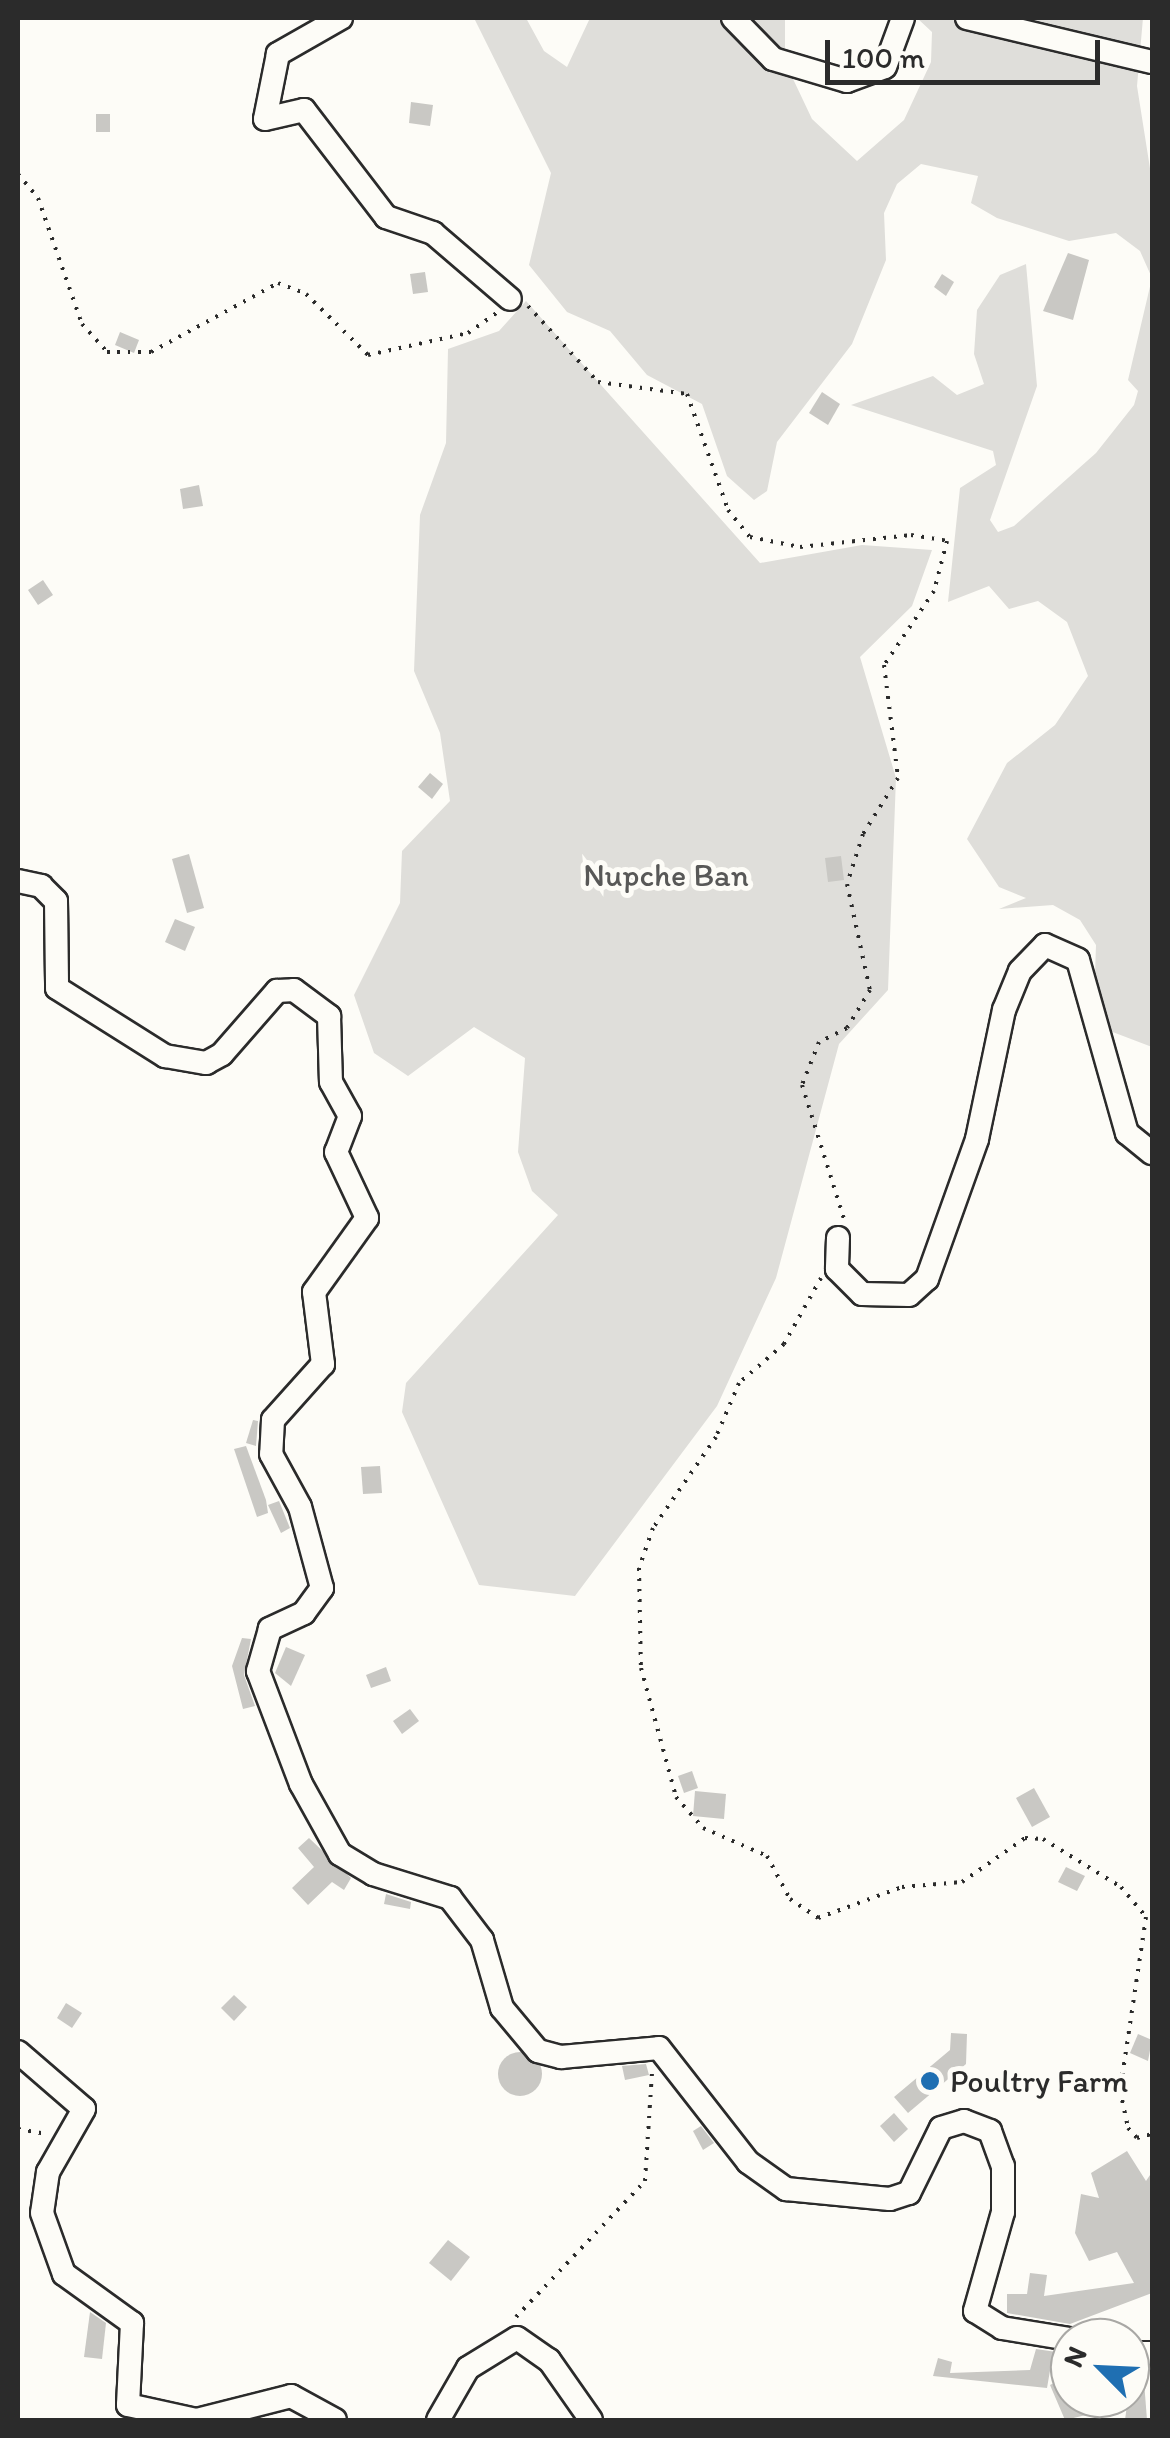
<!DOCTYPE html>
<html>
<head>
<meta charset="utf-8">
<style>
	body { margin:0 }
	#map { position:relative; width:1170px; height:2438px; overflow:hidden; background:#fdfcf7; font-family:Itim,sans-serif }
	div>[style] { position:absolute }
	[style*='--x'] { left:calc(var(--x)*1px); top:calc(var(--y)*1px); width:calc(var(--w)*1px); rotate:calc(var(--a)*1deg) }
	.green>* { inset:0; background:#dfdeda }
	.building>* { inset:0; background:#c9c8c4 }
	.round { border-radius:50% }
	.path>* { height:4px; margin-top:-2px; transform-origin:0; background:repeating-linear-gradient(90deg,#2b2b2b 0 2.5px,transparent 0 10.5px) }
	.roads { filter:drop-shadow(2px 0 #2b2b2b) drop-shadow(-2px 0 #2b2b2b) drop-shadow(0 2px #2b2b2b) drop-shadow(0 -2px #2b2b2b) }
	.street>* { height:22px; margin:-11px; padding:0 11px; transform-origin:11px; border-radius:11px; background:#fdfcf7 }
	.dots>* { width:28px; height:28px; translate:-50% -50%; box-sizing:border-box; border:5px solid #fdfcf7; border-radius:50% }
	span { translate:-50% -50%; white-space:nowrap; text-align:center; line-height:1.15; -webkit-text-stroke:10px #fdfcf7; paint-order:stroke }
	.park-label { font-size:32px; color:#585857 }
	.poi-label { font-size:32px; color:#2b2b2b }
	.left { translate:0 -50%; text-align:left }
	.frame { position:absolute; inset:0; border:20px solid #2b2b2b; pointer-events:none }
	.north { position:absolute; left:1050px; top:2318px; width:100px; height:100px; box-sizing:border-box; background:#fdfcf7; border:2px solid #a9a8a5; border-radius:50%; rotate:294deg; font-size:28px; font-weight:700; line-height:40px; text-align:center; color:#2b2b2b }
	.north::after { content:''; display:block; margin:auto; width:35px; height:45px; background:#1f6fb2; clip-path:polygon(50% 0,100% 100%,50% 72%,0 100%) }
	.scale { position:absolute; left:825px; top:40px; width:275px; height:45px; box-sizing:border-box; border:5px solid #2b2b2b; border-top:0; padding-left:12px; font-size:30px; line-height:35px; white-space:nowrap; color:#2b2b2b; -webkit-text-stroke:8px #fdfcf7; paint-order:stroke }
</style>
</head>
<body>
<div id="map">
	<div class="green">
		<div style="clip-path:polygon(474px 18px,526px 18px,544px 51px,567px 67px,590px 18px,785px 18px,785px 62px,812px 119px,857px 161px,904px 120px,931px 62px,932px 32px,917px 18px,1143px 18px,1137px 86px,1152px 181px,1152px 1047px,1110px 1031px,1094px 1003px,1096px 945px,1080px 920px,1053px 905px,999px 909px,1026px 898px,999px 887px,967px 839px,1007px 763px,1055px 725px,1088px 676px,1067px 622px,1038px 601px,1009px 609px,989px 586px,948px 602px,960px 488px,996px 465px,993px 451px,851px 405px,933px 376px,957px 395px,984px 384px,974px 354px,977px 310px,1000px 275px,1026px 264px,1037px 386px,990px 520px,998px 532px,1014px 526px,1096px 453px,1134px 405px,1138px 391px,1128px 380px,1152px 278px,1140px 251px,1116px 233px,1069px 241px,997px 218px,971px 203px,978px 176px,921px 164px,897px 184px,884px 213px,886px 260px,852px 344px,777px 442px,767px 491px,754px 500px,727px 476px,702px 404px,647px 375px,610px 331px,567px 312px,529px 265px,551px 173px)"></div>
		<div style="clip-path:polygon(526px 301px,760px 563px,862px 545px,932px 550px,912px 606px,860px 657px,896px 778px,888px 990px,839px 1044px,776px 1278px,717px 1406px,575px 1596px,479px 1585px,402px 1412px,406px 1383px,558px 1215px,532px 1191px,518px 1152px,525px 1058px,474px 1027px,408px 1076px,374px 1053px,354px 995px,400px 903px,402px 851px,450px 801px,440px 733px,414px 671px,420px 515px,446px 443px,448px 349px,499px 331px)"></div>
	</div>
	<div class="building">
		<div style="clip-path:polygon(411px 102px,433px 105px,430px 126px,409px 123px)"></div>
		<div style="clip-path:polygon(96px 114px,110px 114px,110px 132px,96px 132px)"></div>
		<div style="clip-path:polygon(1068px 253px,1089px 260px,1073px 320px,1043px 311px)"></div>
		<div style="clip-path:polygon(425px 272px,428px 292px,413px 294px,410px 274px)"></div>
		<div style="clip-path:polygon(942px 274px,954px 282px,946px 296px,934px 287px)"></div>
		<div style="clip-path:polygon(120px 332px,139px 340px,134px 353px,115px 345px)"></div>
		<div style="clip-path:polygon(822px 392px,840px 404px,828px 425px,809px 413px)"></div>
		<div style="clip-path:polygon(199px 485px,203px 506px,183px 509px,180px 489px)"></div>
		<div style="clip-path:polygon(43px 580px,53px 595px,38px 605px,28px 590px)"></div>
		<div style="clip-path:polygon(430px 773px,443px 784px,432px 799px,418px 787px)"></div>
		<div style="clip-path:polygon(189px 854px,204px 908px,187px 913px,172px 859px)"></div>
		<div style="clip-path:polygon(841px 856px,844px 880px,828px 882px,825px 858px)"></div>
		<div style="clip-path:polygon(175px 919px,195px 927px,185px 951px,165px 942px)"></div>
		<div style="clip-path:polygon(253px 1420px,258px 1421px,256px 1446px,246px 1443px)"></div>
		<div style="clip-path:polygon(246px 1446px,266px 1500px,268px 1513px,257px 1517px,234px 1449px)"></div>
		<div style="clip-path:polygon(380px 1466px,382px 1493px,363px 1494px,361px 1467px)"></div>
		<div style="clip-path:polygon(279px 1501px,290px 1528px,281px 1533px,268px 1505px)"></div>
		<div style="clip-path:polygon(242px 1638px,251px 1639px,244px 1675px,255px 1706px,243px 1709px,232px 1666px)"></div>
		<div style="clip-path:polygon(286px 1647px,305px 1655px,291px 1686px,275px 1673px)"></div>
		<div style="clip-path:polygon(386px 1667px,391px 1681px,371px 1688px,366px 1675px)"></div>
		<div style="clip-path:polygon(410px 1709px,419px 1721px,402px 1734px,393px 1721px)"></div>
		<div style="clip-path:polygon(692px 1771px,698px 1788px,684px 1793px,678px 1776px)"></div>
		<div style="clip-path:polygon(1034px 1788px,1050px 1817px,1032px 1827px,1016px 1798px)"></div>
		<div style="clip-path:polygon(695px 1791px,726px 1794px,724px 1819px,693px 1816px)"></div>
		<div style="clip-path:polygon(309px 1838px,351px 1878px,344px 1890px,332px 1882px,308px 1905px,292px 1888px,314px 1867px,298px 1848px)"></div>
		<div style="clip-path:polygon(1066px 1867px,1085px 1876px,1077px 1891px,1058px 1882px)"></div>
		<div style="clip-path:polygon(386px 1894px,411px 1902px,410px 1909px,384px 1904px)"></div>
		<div style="clip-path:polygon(234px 1995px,247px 2007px,234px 2021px,221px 2008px)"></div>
		<div style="clip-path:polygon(66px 2003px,82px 2013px,72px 2028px,57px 2018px)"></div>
		<div style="clip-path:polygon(951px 2033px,967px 2034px,966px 2064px,908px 2113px,894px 2097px,950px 2050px)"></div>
		<div style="clip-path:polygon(1138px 2034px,1152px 2040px,1148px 2061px,1130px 2053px)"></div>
		<div class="round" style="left:498px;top:2052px;width:44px;height:44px"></div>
		<div style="clip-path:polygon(646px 2064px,649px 2075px,625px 2080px,622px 2066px)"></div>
		<div style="clip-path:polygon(894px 2113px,908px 2129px,894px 2142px,880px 2126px)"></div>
		<div style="clip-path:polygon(701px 2126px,714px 2143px,703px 2150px,693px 2131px)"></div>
		<div style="clip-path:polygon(1127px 2151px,1146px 2181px,1152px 2172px,1152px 2293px,1070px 2324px,1007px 2313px,1007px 2294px,1027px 2294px,1030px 2273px,1047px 2275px,1044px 2296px,1134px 2283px,1117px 2252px,1089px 2261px,1075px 2233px,1081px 2194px,1099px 2198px,1091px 2173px)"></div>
		<div style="clip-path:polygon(448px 2240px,470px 2257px,451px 2281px,429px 2263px)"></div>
		<div style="clip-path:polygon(90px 2312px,106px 2323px,102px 2359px,84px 2357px)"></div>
		<div style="clip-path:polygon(1036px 2349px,1070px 2354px,1070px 2366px,1052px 2359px,1047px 2388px,933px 2376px,938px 2358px,952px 2362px,950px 2373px,1030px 2370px)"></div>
		<div style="clip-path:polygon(1062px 2379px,1078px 2411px,1094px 2399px,1103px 2411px,1065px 2420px,1050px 2385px)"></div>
		<div style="clip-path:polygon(1144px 2381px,1147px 2420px,1125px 2420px,1130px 2382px)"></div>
	</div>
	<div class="path">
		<div style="--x:18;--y:60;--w:13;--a:90"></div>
		<div style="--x:18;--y:174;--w:31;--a:50"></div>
		<div style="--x:38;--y:198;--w:133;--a:70.8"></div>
		<div style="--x:82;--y:324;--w:38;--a:48"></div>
		<div style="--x:107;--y:352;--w:44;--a:0"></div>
		<div style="--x:151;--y:352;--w:145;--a:-28.5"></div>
		<div style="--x:278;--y:283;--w:30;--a:21"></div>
		<div style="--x:306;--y:294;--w:87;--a:44.5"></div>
		<div style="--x:368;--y:355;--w:102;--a:-12.4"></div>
		<div style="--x:468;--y:333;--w:35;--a:-35"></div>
		<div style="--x:528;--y:306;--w:103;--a:47.4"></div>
		<div style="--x:598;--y:382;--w:90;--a:7.7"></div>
		<div style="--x:687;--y:394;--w:123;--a:70.5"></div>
		<div style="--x:728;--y:510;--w:35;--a:51"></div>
		<div style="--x:750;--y:537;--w:51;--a:11.3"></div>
		<div style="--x:800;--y:547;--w:112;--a:-6.2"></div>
		<div style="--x:911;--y:535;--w:36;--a:9"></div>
		<div style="--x:947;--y:541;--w:52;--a:104.6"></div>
		<div style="--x:934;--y:591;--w:89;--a:124"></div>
		<div style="--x:884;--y:665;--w:114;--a:82.9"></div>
		<div style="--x:898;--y:778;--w:66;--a:122"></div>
		<div style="--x:863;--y:834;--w:52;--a:107.7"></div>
		<div style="--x:847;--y:884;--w:108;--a:77.8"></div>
		<div style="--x:870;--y:990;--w:44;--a:121.2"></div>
		<div style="--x:847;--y:1028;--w:31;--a:153"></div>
		<div style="--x:819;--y:1042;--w:46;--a:111.6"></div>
		<div style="--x:802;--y:1085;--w:140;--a:72.6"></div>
		<div style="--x:821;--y:1278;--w:76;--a:119.3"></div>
		<div style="--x:784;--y:1344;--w:60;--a:139.1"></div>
		<div style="--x:739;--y:1383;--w:59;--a:113.1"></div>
		<div style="--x:716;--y:1437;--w:111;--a:124.7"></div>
		<div style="--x:653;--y:1528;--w:42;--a:109.3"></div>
		<div style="--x:639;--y:1568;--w:100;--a:88.9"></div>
		<div style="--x:641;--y:1668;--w:134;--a:74.8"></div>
		<div style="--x:676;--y:1797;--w:41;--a:48.9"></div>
		<div style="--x:703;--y:1828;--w:70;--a:23.6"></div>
		<div style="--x:767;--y:1856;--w:49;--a:61.9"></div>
		<div style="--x:790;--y:1899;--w:34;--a:34"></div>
		<div style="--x:818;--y:1918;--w:90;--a:-20.3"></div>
		<div style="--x:902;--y:1887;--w:60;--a:-4.8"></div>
		<div style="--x:962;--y:1882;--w:77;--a:-34.9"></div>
		<div style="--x:1025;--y:1838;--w:18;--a:3"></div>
		<div style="--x:1043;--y:1839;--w:92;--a:31.6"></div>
		<div style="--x:1121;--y:1887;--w:39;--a:50"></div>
		<div style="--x:1146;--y:1917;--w:175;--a:98.5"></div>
		<div style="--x:1120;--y:2090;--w:39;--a:78"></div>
		<div style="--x:1128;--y:2128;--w:13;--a:48"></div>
		<div style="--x:1137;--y:2138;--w:16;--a:-15"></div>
		<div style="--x:18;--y:2129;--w:29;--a:10"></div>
		<div style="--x:516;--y:2317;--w:187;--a:-46.5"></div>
		<div style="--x:645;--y:2181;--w:109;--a:-86.3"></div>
	</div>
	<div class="roads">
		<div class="street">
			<div style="--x:341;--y:18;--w:73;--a:150.3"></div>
			<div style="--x:278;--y:54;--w:66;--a:101.3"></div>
			<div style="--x:265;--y:119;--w:40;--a:-13"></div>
			<div style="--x:304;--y:110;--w:135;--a:52.5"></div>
			<div style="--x:386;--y:217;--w:50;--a:18.8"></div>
			<div style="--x:433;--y:233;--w:101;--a:40.6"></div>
			<div style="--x:733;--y:18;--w:57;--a:45.7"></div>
			<div style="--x:773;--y:59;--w:77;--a:16.6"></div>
			<div style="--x:847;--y:81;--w:40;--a:-20.2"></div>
			<div style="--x:885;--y:67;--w:52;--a:-69.8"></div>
			<div style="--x:967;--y:18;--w:190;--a:13.4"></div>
			<div style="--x:18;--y:881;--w:24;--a:12"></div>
			<div style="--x:41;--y:886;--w:21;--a:45"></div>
			<div style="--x:56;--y:901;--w:87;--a:89.3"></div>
			<div style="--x:57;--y:988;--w:128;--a:32.2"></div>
			<div style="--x:165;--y:1056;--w:42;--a:9.7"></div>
			<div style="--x:206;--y:1063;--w:18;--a:-29"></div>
			<div style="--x:222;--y:1054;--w:84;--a:-48.9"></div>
			<div style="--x:277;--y:991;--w:17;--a:-3"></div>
			<div style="--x:294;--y:990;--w:44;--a:36.6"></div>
			<div style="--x:329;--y:1016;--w:66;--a:88.3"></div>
			<div style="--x:331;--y:1082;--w:39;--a:61"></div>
			<div style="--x:350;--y:1116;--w:39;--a:111"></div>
			<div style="--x:336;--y:1152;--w:73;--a:64.8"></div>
			<div style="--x:367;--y:1218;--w:91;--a:125.6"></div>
			<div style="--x:314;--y:1292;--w:73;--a:82.9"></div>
			<div style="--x:323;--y:1364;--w:75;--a:131.8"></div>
			<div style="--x:273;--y:1420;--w:34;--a:93"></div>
			<div style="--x:271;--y:1454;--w:60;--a:61.3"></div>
			<div style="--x:300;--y:1507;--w:84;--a:74.8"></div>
			<div style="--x:322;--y:1588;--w:31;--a:126"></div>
			<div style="--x:304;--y:1613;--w:38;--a:155"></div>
			<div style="--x:270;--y:1629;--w:44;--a:105.9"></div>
			<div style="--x:258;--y:1671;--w:121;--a:69.2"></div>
			<div style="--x:301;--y:1784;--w:80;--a:60.9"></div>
			<div style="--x:340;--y:1854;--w:39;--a:31"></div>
			<div style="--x:373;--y:1874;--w:81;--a:17.3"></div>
			<div style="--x:450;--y:1898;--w:53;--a:52.7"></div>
			<div style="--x:482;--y:1940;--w:71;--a:73.6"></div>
			<div style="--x:502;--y:2008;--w:56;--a:50.1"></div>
			<div style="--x:538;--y:2051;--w:24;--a:15"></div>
			<div style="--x:561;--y:2057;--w:98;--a:-5.2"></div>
			<div style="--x:659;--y:2048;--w:145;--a:52"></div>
			<div style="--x:748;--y:2162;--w:47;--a:35.4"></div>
			<div style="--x:786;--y:2189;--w:104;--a:5.5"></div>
			<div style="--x:890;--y:2199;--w:20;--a:-18"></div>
			<div style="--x:909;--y:2193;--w:72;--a:-63.8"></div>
			<div style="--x:941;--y:2128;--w:24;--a:-17"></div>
			<div style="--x:964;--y:2121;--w:28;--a:21"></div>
			<div style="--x:990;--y:2131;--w:37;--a:70"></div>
			<div style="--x:1003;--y:2166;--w:46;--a:90"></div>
			<div style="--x:1003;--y:2212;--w:103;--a:105.8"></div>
			<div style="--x:975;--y:2311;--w:32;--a:32"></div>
			<div style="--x:1002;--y:2328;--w:69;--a:9.2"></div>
			<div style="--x:838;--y:1238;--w:31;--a:92"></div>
			<div style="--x:837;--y:1269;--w:35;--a:45"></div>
			<div style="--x:862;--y:1294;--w:47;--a:1.2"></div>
			<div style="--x:909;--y:1295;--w:24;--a:-42"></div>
			<div style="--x:927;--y:1279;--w:149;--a:-70.3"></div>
			<div style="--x:977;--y:1139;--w:132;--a:-78.2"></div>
			<div style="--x:1004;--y:1010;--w:42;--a:-67.7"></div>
			<div style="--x:1020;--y:971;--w:36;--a:-46"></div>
			<div style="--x:1045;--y:945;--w:36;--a:24"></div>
			<div style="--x:1078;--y:960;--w:180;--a:74.2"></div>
			<div style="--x:1127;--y:1133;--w:32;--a:39"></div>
			<div style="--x:18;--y:2052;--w:87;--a:40.8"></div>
			<div style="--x:84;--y:2109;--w:73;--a:119.7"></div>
			<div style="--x:48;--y:2172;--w:41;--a:98.3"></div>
			<div style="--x:42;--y:2213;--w:65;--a:70.2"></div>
			<div style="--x:64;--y:2274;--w:84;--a:35.8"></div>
			<div style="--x:132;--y:2323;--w:82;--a:92.8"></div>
			<div style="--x:128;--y:2405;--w:71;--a:12.3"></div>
			<div style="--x:197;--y:2420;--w:97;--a:-14.3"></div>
			<div style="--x:291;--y:2396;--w:50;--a:28.6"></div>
			<div style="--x:1130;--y:2353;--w:22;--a:0"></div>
			<div style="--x:438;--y:2420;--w:60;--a:-60"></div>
			<div style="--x:468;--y:2368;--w:57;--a:-31.5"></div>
			<div style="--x:517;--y:2338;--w:39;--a:35"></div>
			<div style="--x:549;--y:2360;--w:73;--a:55"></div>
		</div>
	</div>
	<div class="dots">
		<div style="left:930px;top:2081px;background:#1f6fb2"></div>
	</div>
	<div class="park-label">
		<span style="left:666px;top:875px">Nupche Ban</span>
	</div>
	<div class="poi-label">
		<span class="left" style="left:950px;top:2081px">Poultry Farm</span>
	</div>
	<div class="frame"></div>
	<div class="north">N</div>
	<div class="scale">100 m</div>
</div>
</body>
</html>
